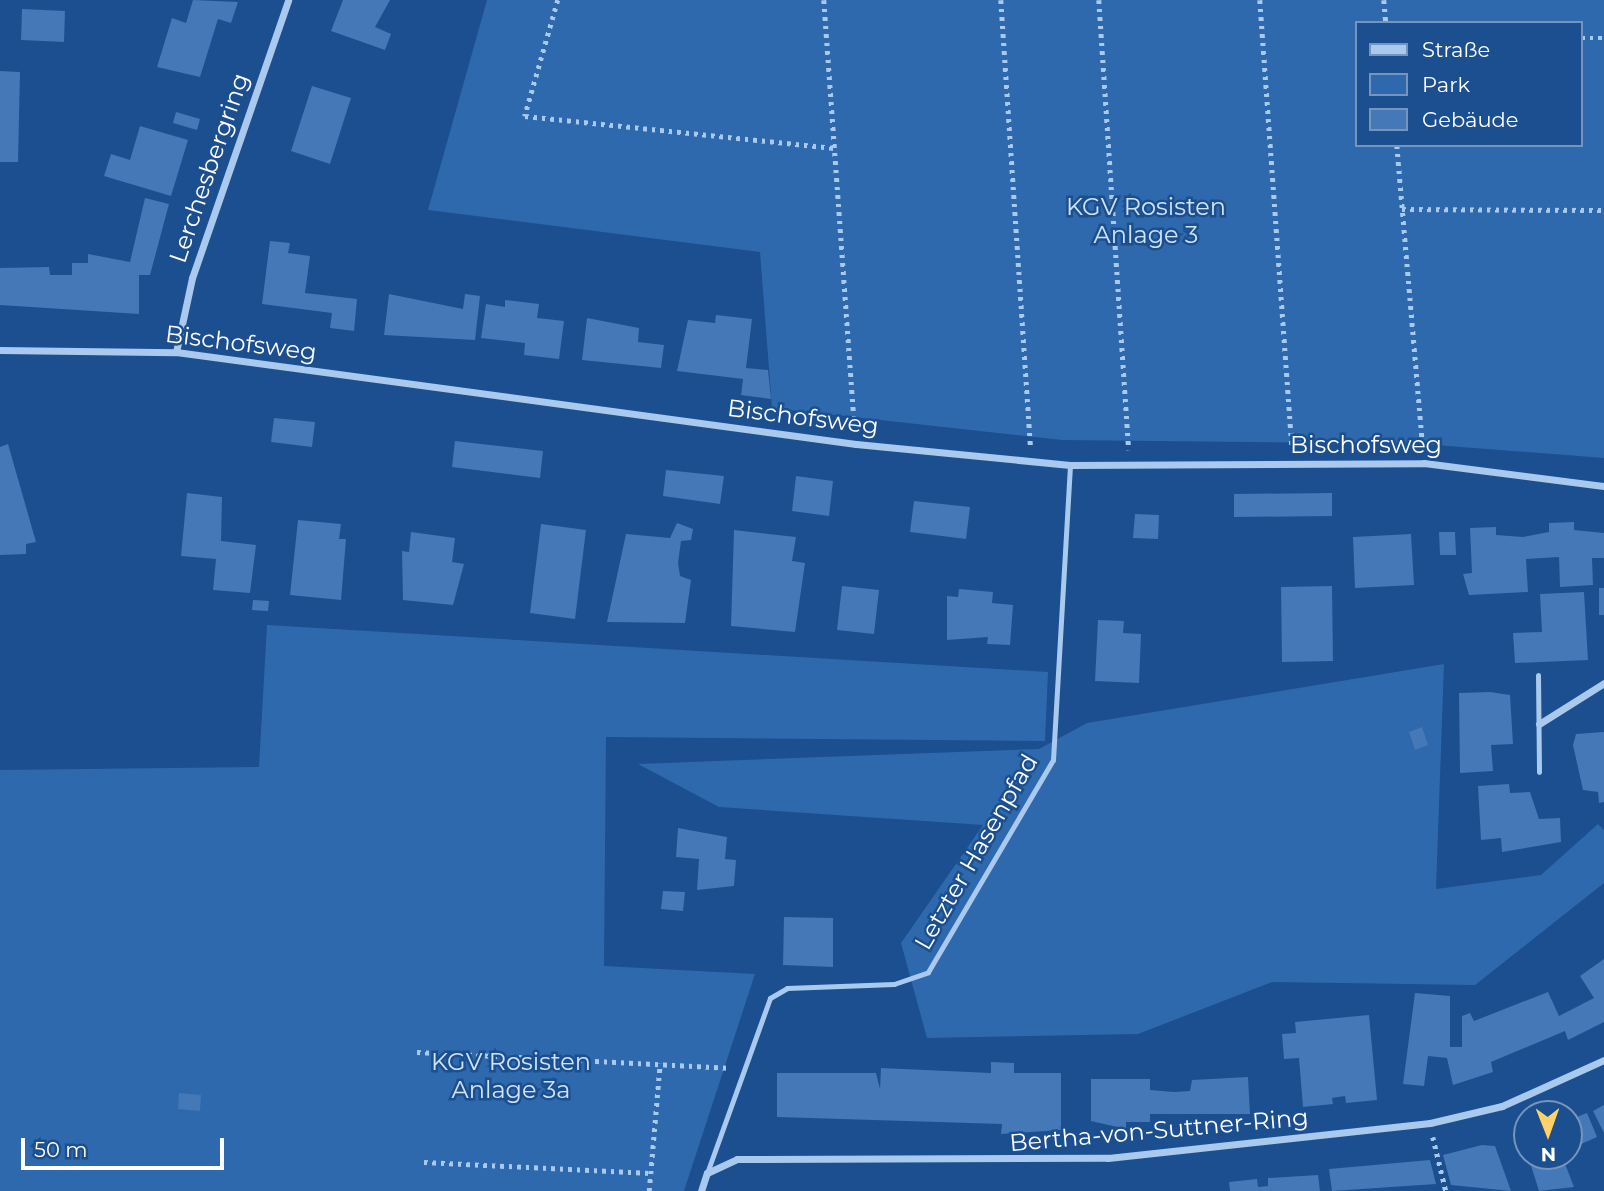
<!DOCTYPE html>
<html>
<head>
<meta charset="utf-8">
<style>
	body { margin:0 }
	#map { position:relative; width:1604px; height:1191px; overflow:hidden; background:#1b4f8f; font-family:Montserrat,sans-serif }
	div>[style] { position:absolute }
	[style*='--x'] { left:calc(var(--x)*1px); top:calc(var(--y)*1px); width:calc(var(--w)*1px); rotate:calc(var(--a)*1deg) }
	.green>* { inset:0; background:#2e69ad }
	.building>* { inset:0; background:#4478b7 }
	.path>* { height:4.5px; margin-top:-2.25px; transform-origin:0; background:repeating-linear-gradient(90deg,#a9c9ee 0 3.5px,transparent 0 8.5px) }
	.service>* { height:5px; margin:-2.5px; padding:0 2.5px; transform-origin:2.5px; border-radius:2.5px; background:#a9c9ee }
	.minor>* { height:7px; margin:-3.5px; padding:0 3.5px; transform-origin:3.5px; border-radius:3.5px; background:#a9c9ee }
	span { translate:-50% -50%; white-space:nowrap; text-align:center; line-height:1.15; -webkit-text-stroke:5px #1b4f8f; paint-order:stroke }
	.street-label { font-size:24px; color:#fff }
	.park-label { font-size:24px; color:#cfe3fa }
	.legend { position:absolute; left:1355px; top:21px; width:228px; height:126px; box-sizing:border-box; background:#1b4f8f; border:2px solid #7695bc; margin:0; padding:9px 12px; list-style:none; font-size:21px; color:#fff }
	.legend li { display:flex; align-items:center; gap:14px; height:35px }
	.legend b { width:35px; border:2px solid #7695bc }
	.north { position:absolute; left:1513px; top:1100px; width:70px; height:70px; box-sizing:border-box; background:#1b4f8f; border:2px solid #7695bc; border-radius:50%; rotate:179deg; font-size:19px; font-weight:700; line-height:28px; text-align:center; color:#fff }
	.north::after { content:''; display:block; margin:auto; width:24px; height:32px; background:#ffd166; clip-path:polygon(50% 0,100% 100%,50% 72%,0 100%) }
	.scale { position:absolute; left:21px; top:1138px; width:203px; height:32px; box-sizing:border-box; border:4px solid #fff; border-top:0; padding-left:9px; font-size:21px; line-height:24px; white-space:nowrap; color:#fff; -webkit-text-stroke:5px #1b4f8f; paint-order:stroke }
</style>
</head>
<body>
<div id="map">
	<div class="green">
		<div style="clip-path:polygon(evenodd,487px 0,1604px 0,1604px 458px,1422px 444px,1062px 440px,772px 408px,760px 252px,428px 210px,487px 0,1357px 23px,1581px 23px,1581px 145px,1357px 145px,1357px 23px)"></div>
		<div style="clip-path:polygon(267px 625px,1048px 672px,1045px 741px,606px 737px,604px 966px,755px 974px,684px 1191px,0 1191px,0 770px,259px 767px)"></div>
		<div style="clip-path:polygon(1444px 664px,1436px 889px,1541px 875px,1598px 824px,1604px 830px,1604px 883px,1475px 985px,1272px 982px,1138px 1034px,927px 1038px,901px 943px,983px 825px,719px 807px,638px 764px,1039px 749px,1087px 723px)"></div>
	</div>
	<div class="building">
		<div style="clip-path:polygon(193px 0,238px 2px,231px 23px,218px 19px,200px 77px,157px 67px,172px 18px,186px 23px)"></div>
		<div style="clip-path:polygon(343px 0,390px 0,375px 27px,391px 34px,385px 50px,331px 31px)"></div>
		<div style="clip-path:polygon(22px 9px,65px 11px,64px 42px,21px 40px)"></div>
		<div style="clip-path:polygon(0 71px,20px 72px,18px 162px,0 162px)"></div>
		<div style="clip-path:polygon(312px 86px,351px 98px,330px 164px,291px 151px)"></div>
		<div style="clip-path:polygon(176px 112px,200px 119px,197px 130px,173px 123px)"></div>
		<div style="clip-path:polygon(140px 126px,188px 140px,171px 196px,104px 176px,111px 154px,130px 160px)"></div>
		<div style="clip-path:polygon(145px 198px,169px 204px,150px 275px,139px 275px,139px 314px,0 305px,0 268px,49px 267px,50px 275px,72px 275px,72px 263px,88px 263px,88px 254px,130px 262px)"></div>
		<div style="clip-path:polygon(270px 241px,290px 243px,288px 253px,310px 256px,305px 293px,357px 299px,354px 331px,330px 328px,332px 313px,262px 304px)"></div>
		<div style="clip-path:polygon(389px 294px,463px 309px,465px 294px,480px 296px,475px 340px,384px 335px)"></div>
		<div style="clip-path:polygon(505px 300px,539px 304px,537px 318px,564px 321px,559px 359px,524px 355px,525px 343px,481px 338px,486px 304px,505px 307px)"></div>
		<div style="clip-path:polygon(716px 315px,752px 319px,746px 368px,768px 370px,771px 399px,741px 395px,743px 379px,677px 371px,688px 320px,715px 323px)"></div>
		<div style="clip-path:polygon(587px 318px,639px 328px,638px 342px,664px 345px,661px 368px,582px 360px)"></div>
		<div style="clip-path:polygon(274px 418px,315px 422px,312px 447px,271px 442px)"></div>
		<div style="clip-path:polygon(455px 441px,543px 451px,540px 478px,452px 467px)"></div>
		<div style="clip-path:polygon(8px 444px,36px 542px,26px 544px,26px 554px,0 555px,0 447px)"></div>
		<div style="clip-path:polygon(666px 470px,724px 476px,720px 504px,663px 496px)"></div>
		<div style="clip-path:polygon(796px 476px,833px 481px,829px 516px,792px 511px)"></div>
		<div style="clip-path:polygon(187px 493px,222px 497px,221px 541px,256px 545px,250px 593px,213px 590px,216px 559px,181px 556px)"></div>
		<div style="clip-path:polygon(1332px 493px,1332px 516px,1234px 517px,1234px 494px)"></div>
		<div style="clip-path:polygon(914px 501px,970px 507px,966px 539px,910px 532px)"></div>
		<div style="clip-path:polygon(1135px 514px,1159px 515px,1158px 539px,1133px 538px)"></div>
		<div style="clip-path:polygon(298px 520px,341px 524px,339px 539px,346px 539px,341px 600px,290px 595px)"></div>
		<div style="clip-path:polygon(1574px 522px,1574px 530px,1604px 533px,1604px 558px,1592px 558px,1593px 585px,1560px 587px,1559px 557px,1526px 559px,1528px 592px,1469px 595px,1463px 574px,1472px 573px,1470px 528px,1496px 527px,1496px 535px,1523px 537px,1549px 532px,1549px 523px)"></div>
		<div style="clip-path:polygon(677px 523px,693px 529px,691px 540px,681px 541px,678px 563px,680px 576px,691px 580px,685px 623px,607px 622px,626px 534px,670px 538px)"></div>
		<div style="clip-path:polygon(541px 524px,586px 530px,575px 619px,530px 613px)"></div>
		<div style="clip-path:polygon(734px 530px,796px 537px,792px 561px,805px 563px,795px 632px,731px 626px)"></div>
		<div style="clip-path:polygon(411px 532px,455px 538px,452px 562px,464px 564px,453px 605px,403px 600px,402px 551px,409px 552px)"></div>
		<div style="clip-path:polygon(1439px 532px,1455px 532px,1456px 555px,1440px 555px)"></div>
		<div style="clip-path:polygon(1411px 534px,1414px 585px,1355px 588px,1353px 537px)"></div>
		<div style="clip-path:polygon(842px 586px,879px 590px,874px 634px,837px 630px)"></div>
		<div style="clip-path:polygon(1332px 586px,1333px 661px,1282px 662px,1281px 587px)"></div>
		<div style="clip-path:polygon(1599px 588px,1604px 588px,1604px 615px,1599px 615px)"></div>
		<div style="clip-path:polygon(959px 589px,993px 592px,992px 603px,1013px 605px,1010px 645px,987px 644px,988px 637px,947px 640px,947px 596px,958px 597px)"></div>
		<div style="clip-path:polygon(1584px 592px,1588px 660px,1515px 663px,1513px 633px,1542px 632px,1540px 594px)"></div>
		<div style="clip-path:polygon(253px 600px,269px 601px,268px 611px,252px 610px)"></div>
		<div style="clip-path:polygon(1098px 620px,1124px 621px,1123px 633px,1141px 634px,1139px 683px,1095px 681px)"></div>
		<div style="clip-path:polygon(1490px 692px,1510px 695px,1513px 744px,1491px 745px,1493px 771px,1460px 773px,1459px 693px)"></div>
		<div style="clip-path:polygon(1422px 727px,1428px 745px,1415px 750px,1409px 732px)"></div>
		<div style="clip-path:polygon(1604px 732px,1604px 802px,1599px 803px,1598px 792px,1583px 790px,1573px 745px,1576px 734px)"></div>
		<div style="clip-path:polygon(1509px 784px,1510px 793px,1530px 792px,1539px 819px,1560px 818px,1561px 842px,1502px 852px,1501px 838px,1481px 840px,1478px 786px)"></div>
		<div style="clip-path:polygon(678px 828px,727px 837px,725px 859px,736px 860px,734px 886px,697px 890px,699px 859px,676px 857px)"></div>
		<div style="clip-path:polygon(663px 891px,685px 892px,683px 911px,661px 909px)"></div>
		<div style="clip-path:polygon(784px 917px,833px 918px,833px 967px,783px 965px)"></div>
		<div style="clip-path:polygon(1604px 959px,1604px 1022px,1568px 1040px,1565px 1031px,1491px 1062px,1493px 1072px,1453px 1085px,1447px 1058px,1428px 1056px,1424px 1086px,1403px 1084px,1415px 993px,1450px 996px,1450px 1047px,1462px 1047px,1462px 1016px,1470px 1013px,1474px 1021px,1548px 992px,1559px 1016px,1594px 998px,1580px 976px)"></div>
		<div style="clip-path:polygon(1369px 1015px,1377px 1100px,1346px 1103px,1345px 1096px,1332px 1098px,1333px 1104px,1303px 1107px,1299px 1058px,1284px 1059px,1282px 1034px,1296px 1033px,1295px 1022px)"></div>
		<div style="clip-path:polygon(991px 1062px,1014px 1063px,1014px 1073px,1061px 1073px,1061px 1130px,1001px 1134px,1002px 1124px,777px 1117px,777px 1073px,876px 1073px,880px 1089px,881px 1068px,991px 1073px)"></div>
		<div style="clip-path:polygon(1248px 1077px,1250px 1114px,1150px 1114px,1150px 1122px,1126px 1122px,1126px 1129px,1091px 1121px,1091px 1079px,1150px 1079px,1150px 1090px,1174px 1092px,1190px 1091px,1192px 1080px)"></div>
		<div style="clip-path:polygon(179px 1093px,201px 1095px,200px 1111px,178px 1109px)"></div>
		<div style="clip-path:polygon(1604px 1105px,1604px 1133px,1593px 1111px)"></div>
		<div style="clip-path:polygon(1587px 1113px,1597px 1137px,1572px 1148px,1569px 1120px)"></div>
		<div style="clip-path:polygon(1482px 1145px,1495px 1146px,1511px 1191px,1451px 1185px,1443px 1155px)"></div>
		<div style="clip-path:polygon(1528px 1156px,1562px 1156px,1574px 1187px,1539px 1191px)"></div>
		<div style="clip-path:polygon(1430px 1160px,1436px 1184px,1332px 1191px,1329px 1169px)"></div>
		<div style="clip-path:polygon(1318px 1175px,1320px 1191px,1230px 1191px,1229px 1182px,1257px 1179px,1258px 1187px,1268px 1186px,1268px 1178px)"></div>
	</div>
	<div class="path">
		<div style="--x:558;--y:0;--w:121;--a:105.9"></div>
		<div style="--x:525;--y:116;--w:313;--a:5.9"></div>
		<div style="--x:824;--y:0;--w:429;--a:85.9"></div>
		<div style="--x:1001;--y:0;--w:448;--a:86.2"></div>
		<div style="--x:1099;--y:0;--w:451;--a:86.2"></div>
		<div style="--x:1260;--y:0;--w:450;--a:85.9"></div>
		<div style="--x:1384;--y:0;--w:23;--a:85"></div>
		<div style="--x:1581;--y:38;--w:23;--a:0"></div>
		<div style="--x:1397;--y:145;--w:304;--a:85.1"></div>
		<div style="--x:1402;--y:209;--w:202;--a:0.3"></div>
		<div style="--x:417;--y:1052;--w:311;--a:2.9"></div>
		<div style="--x:1433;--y:1137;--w:56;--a:76.5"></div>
		<div style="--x:424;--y:1162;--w:227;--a:2.8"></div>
		<div style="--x:649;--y:1191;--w:128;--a:-85.1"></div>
	</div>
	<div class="service">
		<div style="--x:1538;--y:675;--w:97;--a:89.4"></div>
		<div style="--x:707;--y:1173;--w:186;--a:-70.2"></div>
		<div style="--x:770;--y:998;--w:20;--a:-30"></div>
		<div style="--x:787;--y:988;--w:107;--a:-2.1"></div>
		<div style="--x:894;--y:984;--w:36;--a:-19"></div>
		<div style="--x:928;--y:972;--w:246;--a:-59.5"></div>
		<div style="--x:1053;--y:760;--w:295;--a:-86.7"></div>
	</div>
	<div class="minor">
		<div style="--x:0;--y:350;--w:176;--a:0.7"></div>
		<div style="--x:176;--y:352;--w:686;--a:7.7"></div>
		<div style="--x:856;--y:444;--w:215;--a:5.6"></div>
		<div style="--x:1070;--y:465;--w:354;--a:-0.3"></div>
		<div style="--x:1424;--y:463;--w:181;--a:7.3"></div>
		<div style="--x:176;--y:352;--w:76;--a:-77.8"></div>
		<div style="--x:192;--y:278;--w:294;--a:-70.9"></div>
		<div style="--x:1539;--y:724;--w:77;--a:-32.2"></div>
		<div style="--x:701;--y:1191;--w:19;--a:-72"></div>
		<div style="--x:707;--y:1173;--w:33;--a:-25"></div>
		<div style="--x:737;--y:1159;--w:371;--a:-0.2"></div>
		<div style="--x:1108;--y:1158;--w:324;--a:-6.2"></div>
		<div style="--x:1430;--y:1123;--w:74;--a:-13.3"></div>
		<div style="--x:1502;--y:1106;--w:112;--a:-24.3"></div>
	</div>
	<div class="street-label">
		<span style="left:209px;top:168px;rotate:-71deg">Lerchesbergring</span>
		<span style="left:241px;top:343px;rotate:7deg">Bischofsweg</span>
		<span style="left:803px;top:417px;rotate:7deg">Bischofsweg</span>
		<span style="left:1366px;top:445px">Bischofsweg</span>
		<span style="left:976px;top:852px;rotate:-60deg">Letzter Hasenpfad</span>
		<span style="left:1159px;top:1130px;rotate:-5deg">Bertha-von-Suttner-Ring</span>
	</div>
	<div class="park-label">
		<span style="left:1146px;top:221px">KGV Rosisten<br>Anlage 3</span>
		<span style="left:511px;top:1076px">KGV Rosisten<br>Anlage 3a</span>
	</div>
	<ul class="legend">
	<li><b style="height:9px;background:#a9c9ee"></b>Straße</li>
	<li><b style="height:19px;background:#2e69ad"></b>Park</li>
	<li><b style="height:19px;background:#4478b7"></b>Gebäude</li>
	</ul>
	<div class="north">N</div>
	<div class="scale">50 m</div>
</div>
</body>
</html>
